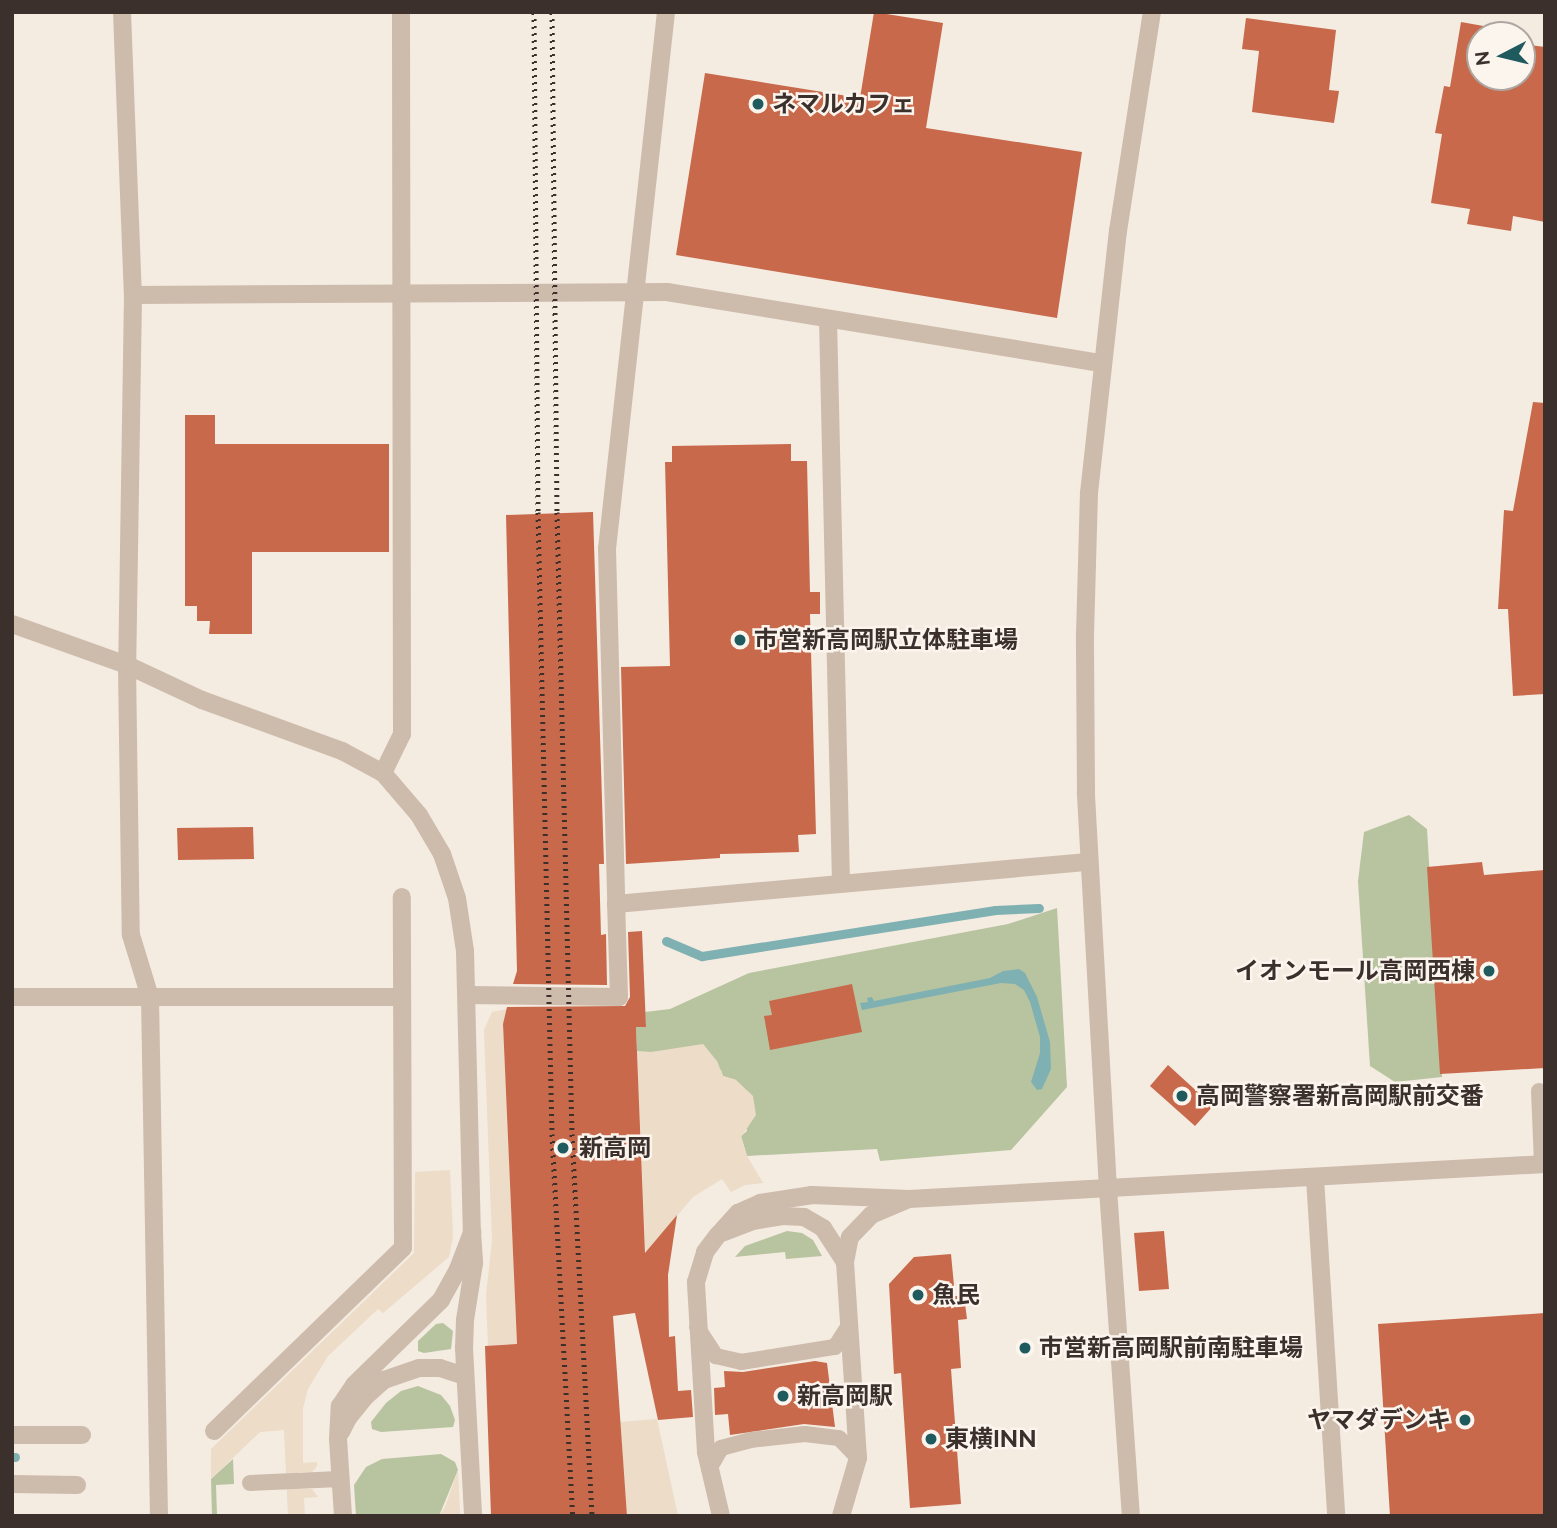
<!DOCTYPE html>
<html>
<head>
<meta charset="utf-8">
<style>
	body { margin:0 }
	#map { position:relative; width:1557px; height:1528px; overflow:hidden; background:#f4ebe1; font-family:Raleway,"Noto Sans JP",sans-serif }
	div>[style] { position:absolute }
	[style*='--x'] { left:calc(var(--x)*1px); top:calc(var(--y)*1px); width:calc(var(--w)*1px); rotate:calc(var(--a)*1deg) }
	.green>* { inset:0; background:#b8c4a0 }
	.plaza>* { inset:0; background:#ecdcc8 }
	.water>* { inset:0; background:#7fb0b2 }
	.stream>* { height:9px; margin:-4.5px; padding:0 4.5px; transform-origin:4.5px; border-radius:4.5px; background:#7fb0b2 }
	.building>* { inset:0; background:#c8694b }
	.service>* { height:16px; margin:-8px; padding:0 8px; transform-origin:8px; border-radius:8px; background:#cdbbac }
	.minor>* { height:18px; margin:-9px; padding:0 9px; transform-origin:9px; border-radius:9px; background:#cdbbac }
	.tertiary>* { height:18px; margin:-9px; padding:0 9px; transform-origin:9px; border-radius:9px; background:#cdbbac }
	.rail>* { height:5px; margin-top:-2.5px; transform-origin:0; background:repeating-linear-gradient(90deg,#3b302b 0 2px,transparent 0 7px) }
	.dots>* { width:19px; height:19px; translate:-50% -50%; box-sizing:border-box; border:4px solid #fbf5ee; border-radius:50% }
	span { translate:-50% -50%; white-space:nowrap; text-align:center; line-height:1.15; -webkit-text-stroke:5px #fbf5ee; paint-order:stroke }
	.poi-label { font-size:24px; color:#3b302b; font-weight:700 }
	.left { translate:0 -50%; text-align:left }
	.right { translate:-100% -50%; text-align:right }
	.frame { position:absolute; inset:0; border:14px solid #3b302b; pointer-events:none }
	.north { position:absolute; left:1466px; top:21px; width:70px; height:70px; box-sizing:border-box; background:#fbf5ee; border:2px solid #aea6a0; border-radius:50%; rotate:263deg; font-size:19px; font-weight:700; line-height:28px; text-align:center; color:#3b302b }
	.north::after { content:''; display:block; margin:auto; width:24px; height:32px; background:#1f5a5e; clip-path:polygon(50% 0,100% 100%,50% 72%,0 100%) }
</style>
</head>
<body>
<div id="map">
	<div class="green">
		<div style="clip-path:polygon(1409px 815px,1427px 829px,1442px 1077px,1395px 1082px,1370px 1066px,1358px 881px,1364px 832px)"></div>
		<div style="clip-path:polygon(1057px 908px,1067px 1087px,1011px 1150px,880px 1161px,877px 1149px,747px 1156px,741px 1136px,747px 1131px,736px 1080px,723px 1076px,721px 1070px,637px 1051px,636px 1027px,646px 1026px,645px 1012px,670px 1009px,749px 973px,1008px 924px)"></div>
		<div style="clip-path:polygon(787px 1231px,802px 1233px,813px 1240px,822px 1256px,786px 1259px,785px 1252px,735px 1257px,745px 1246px)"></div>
		<div style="clip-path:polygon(443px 1323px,453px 1331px,451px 1349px,424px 1353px,418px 1351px,418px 1341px,436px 1324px)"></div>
		<div style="clip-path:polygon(418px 1386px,441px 1395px,450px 1406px,455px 1420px,453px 1427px,381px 1432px,372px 1429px,371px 1422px,386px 1403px,401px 1391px)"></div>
		<div style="clip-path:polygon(441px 1454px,455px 1462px,458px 1470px,439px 1516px,356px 1516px,354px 1485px,366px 1467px,382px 1459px)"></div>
		<div style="clip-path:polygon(233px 1459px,234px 1484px,216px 1485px,217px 1516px,212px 1516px,211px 1479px)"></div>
	</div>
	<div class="plaza">
		<div style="clip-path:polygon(507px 1009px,503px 1024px,517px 1344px,488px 1346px,486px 1295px,492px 1241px,484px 1030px,492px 1012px)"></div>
		<div style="clip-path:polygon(703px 1044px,717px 1061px,723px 1076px,736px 1080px,753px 1096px,756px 1115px,741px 1137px,747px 1156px,763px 1183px,745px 1185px,731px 1192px,722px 1179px,693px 1197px,671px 1223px,649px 1337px,637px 1051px,651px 1052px)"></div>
		<div style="clip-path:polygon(450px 1170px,453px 1237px,449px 1257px,383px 1313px,378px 1309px,328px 1356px,308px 1389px,303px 1408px,303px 1463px,317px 1462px,317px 1466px,312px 1472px,299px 1472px,299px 1489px,312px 1489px,318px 1497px,304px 1498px,305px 1516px,288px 1516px,284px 1430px,260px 1432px,211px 1479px,211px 1449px,414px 1253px,415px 1172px)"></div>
		<div style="clip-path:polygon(657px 1419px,678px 1516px,627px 1516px,620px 1422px)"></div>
		<div style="clip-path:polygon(458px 1470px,460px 1514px,439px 1516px,445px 1507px)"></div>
	</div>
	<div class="water">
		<div style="clip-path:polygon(1019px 969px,1025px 973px,1037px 997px,1050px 1042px,1051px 1069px,1042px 1089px,1037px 1090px,1031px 1082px,1040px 1053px,1040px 1037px,1030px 1002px,1024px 990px,1015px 984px,1001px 983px,862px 1010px,860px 1003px,868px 1002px,867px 998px,872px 997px,874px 1001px,990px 978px,1003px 971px)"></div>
	</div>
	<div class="stream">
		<div style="--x:666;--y:941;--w:39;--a:23"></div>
		<div style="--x:702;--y:956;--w:297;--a:-8.9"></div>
		<div style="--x:995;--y:910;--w:44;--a:-2.6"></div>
		<div style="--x:12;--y:1457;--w:3;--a:0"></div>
	</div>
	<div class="building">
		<div style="clip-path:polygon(874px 12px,943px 23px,926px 128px,1082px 152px,1057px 318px,676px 255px,705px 73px,860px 98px)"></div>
		<div style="clip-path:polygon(1246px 18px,1336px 30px,1329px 90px,1339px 91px,1334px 123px,1252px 112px,1259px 51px,1242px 49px)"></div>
		<div style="clip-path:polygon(1461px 22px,1517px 32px,1517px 35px,1480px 35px,1480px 77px,1522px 77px,1522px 44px,1545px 47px,1545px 222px,1513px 216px,1511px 231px,1467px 224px,1470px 209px,1431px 203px,1442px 134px,1435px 133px,1444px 86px,1450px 87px)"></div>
		<div style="clip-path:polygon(1533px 402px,1545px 403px,1545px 694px,1513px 696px,1508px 609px,1498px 609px,1504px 510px,1513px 511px)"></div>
		<div style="clip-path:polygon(185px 415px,215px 415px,215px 444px,389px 444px,389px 552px,252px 552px,252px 634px,209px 634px,210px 621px,197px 621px,197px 606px,185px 606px)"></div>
		<div style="clip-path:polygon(791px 444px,791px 461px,807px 461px,810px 592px,820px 592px,820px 614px,810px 614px,816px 834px,798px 835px,799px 852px,720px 854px,720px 858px,626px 864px,621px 667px,670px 666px,665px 462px,672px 462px,672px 446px)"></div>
		<div style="clip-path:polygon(593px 512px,604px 864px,599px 864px,601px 935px,606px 934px,607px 985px,513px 984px,517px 971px,506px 515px)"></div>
		<div style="clip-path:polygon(253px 827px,254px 859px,178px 860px,177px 828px)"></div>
		<div style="clip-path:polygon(1482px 862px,1484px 875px,1545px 870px,1545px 1068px,1440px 1074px,1427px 867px)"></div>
		<div style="clip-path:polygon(642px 931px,646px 1027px,636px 1027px,645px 1253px,677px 1215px,668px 1275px,669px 1337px,675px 1336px,678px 1391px,691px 1390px,693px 1417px,658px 1420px,635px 1313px,613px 1316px,627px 1516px,491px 1516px,485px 1346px,517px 1344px,503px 1024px,507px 1007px,625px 1006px,630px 997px,628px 932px)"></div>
		<div style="clip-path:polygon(852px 984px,862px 1032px,770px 1050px,764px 1016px,772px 1015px,769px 1001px)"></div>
		<div style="clip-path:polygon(1168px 1065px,1213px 1106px,1195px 1126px,1150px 1086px)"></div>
		<div style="clip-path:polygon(1164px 1231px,1169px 1289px,1139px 1291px,1134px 1233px)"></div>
		<div style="clip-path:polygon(951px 1254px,955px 1296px,964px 1296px,967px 1319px,958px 1320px,961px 1368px,951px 1369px,961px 1504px,910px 1508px,901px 1373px,894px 1374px,889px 1284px,914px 1257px)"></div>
		<div style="clip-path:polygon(1545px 1313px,1545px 1516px,1390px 1516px,1378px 1324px)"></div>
		<div style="clip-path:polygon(815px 1361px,827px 1363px,835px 1427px,804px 1424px,730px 1435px,728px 1414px,715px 1415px,714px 1388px,725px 1387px,724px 1371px,743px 1372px)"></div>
	</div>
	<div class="service">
		<div style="--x:1539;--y:1091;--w:73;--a:87.6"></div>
		<div style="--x:697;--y:1327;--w:35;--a:57"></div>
		<div style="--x:716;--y:1356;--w:26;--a:13"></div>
		<div style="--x:741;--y:1362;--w:95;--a:-9.1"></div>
		<div style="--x:835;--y:1347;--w:27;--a:-57"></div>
		<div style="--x:709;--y:1469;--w:24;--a:-60"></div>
		<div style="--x:721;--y:1448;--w:30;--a:-15"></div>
		<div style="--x:750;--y:1440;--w:55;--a:-6.2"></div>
		<div style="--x:805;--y:1434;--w:34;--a:7"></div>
		<div style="--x:839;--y:1438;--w:28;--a:46"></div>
		<div style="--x:250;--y:1483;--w:90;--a:-2.5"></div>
	</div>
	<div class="minor">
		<div style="--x:666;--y:12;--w:540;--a:96.27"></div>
		<div style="--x:607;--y:549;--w:355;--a:88.5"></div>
		<div style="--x:616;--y:904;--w:474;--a:-5.1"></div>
		<div style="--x:133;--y:295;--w:534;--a:-0.32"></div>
		<div style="--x:667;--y:292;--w:441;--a:9.3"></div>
		<div style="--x:828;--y:319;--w:565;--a:88.68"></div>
		<div style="--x:383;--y:773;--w:43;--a:-64"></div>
		<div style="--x:402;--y:734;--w:722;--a:-90.08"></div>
		<div style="--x:467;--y:995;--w:152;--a:0.8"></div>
		<div style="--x:619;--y:997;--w:93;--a:-91.8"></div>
		<div style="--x:12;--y:997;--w:390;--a:0"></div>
		<div style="--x:1315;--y:1178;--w:339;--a:86.4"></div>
		<div style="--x:1108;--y:1189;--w:328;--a:86"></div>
		<div style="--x:214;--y:1431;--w:263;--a:-44.1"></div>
		<div style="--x:403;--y:1248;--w:351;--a:-90.2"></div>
		<div style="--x:12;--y:1435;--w:70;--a:0"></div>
		<div style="--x:12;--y:1484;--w:65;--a:0.9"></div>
	</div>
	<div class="tertiary">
		<div style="--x:122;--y:12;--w:283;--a:87.8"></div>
		<div style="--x:133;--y:295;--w:370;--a:90.9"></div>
		<div style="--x:127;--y:665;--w:270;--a:89.2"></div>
		<div style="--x:131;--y:935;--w:65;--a:73"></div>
		<div style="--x:150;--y:997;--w:519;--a:89.01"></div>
		<div style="--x:12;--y:624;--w:122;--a:19.6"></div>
		<div style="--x:127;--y:665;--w:83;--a:25"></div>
		<div style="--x:202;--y:700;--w:149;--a:20"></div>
		<div style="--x:342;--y:751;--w:47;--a:28.2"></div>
		<div style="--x:383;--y:773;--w:55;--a:49.4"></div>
		<div style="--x:419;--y:815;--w:45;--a:59.5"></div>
		<div style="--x:442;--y:854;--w:46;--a:71.2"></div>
		<div style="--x:457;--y:898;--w:54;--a:81.4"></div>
		<div style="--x:465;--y:951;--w:281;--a:88.6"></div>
		<div style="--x:1108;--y:1189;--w:398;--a:-93.2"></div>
		<div style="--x:1086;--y:792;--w:157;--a:-90.4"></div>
		<div style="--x:1085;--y:635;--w:142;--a:-88.4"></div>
		<div style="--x:1089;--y:493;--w:264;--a:-83.7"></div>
		<div style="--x:1118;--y:231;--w:222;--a:-81.2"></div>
		<div style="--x:724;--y:1232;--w:30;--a:-21"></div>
		<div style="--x:752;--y:1221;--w:31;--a:-9"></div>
		<div style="--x:783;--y:1216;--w:21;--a:3"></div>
		<div style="--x:804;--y:1217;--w:22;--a:30"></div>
		<div style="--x:823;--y:1228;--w:40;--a:57.1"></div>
		<div style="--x:341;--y:1432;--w:16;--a:-63"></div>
		<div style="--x:348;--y:1418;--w:28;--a:-51"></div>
		<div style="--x:366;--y:1396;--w:24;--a:-42"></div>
		<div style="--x:384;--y:1380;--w:37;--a:-19"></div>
		<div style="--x:419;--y:1368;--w:21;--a:0"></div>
		<div style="--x:440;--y:1368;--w:26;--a:18"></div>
		<div style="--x:343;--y:1516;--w:77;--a:-93.7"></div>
		<div style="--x:338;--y:1439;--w:33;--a:-87"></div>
		<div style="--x:340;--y:1406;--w:25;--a:-56"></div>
		<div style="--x:354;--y:1385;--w:122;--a:-44.3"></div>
		<div style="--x:441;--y:1300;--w:35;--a:-61"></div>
		<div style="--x:458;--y:1269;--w:40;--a:-69"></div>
		<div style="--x:472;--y:1232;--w:31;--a:86"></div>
		<div style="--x:474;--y:1263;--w:58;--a:99"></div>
		<div style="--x:465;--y:1320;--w:28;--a:92"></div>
		<div style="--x:464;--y:1348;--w:168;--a:86.9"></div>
		<div style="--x:721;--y:1516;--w:66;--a:-103.2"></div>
		<div style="--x:706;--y:1452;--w:170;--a:-93.4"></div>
		<div style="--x:696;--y:1282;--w:31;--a:-73"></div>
		<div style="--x:705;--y:1252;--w:21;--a:-53"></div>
		<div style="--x:718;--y:1235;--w:30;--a:-48"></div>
		<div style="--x:738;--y:1213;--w:24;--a:-24"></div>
		<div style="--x:760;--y:1203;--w:53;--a:-8.7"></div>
		<div style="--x:812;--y:1195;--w:97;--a:2.4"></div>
		<div style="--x:909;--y:1199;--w:637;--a:-3.15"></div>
		<div style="--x:841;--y:1516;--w:60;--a:-73.7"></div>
		<div style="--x:858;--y:1458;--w:196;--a:-93.8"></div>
		<div style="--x:845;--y:1262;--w:25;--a:-79"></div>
		<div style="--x:850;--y:1237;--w:30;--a:-46"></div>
		<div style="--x:871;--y:1215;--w:38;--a:-23"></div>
	</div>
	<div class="rail">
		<div style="--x:534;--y:12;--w:500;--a:89.54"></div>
		<div style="--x:538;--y:512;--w:622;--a:88.71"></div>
		<div style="--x:552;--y:1134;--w:383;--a:86.9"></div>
		<div style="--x:552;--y:12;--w:500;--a:89.43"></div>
		<div style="--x:557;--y:512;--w:622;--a:88.62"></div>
		<div style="--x:572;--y:1134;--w:383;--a:87"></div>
	</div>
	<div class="dots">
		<div style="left:758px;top:104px;background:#1f5a5e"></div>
		<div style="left:740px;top:640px;background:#1f5a5e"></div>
		<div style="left:1489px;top:971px;background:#1f5a5e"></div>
		<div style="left:1182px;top:1096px;background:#1f5a5e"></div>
		<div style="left:563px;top:1148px;background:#1f5a5e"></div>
		<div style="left:918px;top:1295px;background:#1f5a5e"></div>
		<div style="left:1025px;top:1348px;background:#1f5a5e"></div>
		<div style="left:783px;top:1396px;background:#1f5a5e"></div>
		<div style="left:1465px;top:1420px;background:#1f5a5e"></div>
		<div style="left:931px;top:1439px;background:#1f5a5e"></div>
	</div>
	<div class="poi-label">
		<span class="left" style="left:772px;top:104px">ネマルカフェ</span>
		<span class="left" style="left:754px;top:640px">市営新高岡駅立体駐車場</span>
		<span class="right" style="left:1475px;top:971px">イオンモール高岡西棟</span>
		<span class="left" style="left:1196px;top:1096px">高岡警察署新高岡駅前交番</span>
		<span class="left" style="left:579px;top:1148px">新高岡</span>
		<span class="left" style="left:932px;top:1295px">魚民</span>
		<span class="left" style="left:1039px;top:1348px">市営新高岡駅前南駐車場</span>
		<span class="left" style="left:797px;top:1396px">新高岡駅</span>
		<span class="right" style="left:1451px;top:1420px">ヤマダデンキ</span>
		<span class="left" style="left:945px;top:1439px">東横INN</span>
	</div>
	<div class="frame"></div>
	<div class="north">N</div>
</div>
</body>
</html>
